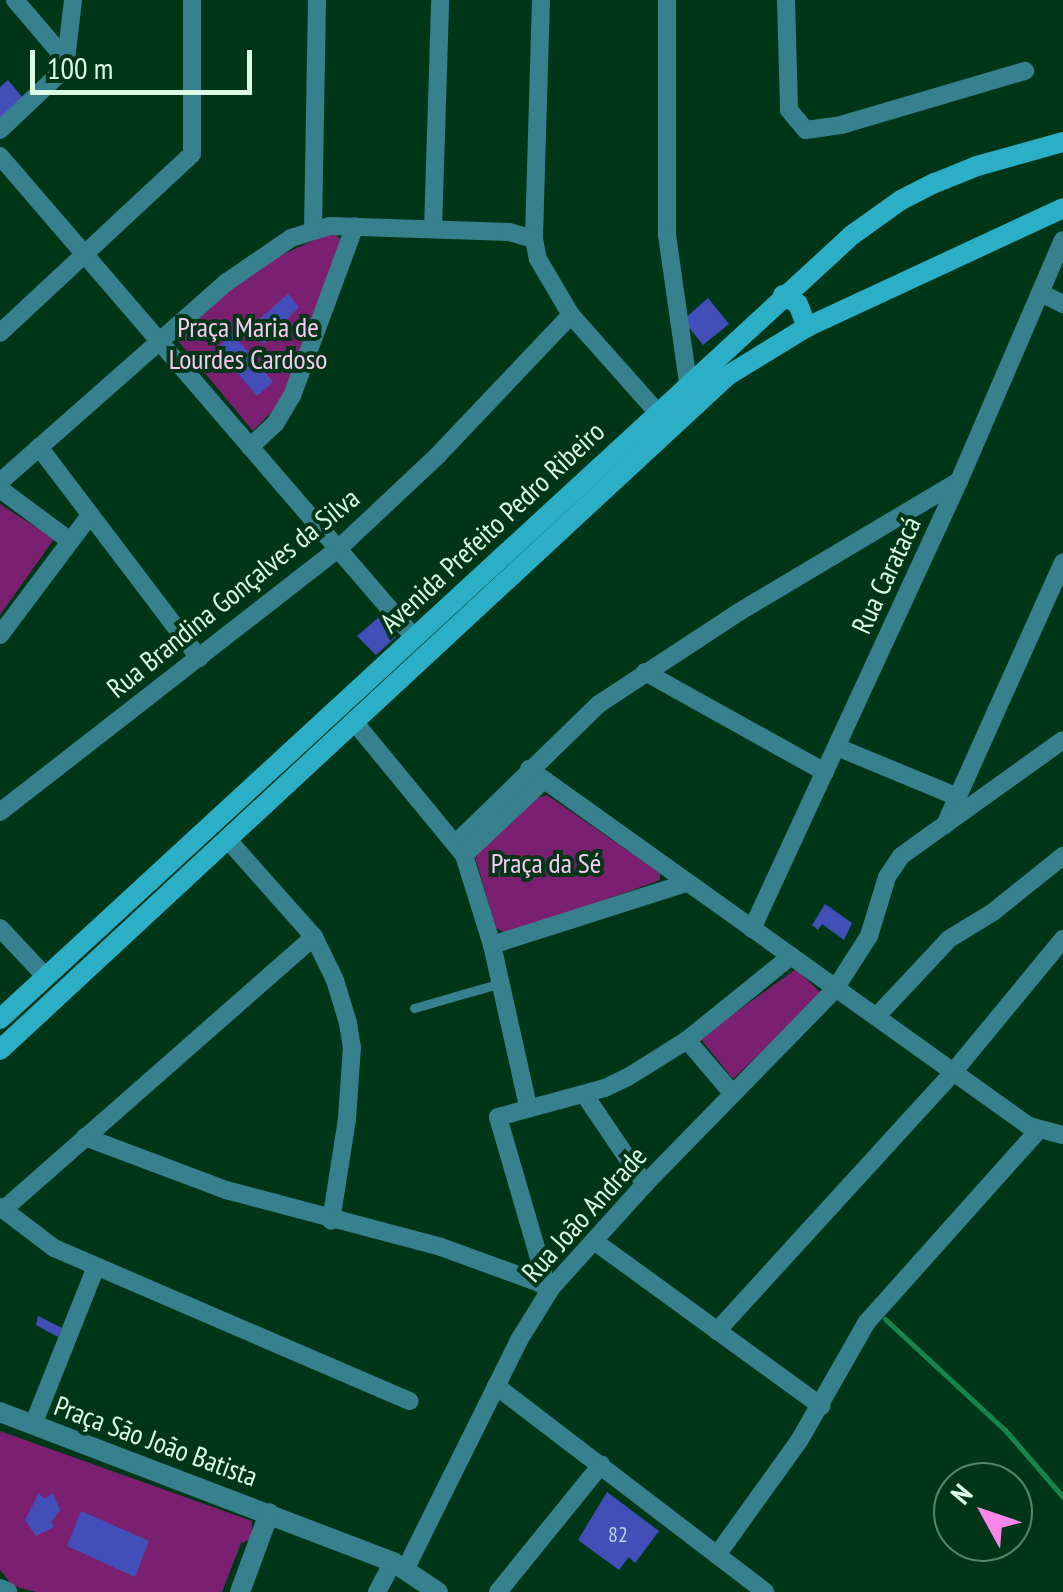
<!DOCTYPE html>
<html>
<head>
<meta charset="utf-8">
<style>
	body { margin:0 }
	#map { position:relative; width:1063px; height:1592px; overflow:hidden; background:#003618; font-family:"PT Sans Narrow",sans-serif }
	div>[style] { position:absolute }
	[style*='--x'] { left:calc(var(--x)*1px); top:calc(var(--y)*1px); width:calc(var(--w)*1px); rotate:calc(var(--a)*1deg) }
	.green>* { inset:0; background:#7b2070 }
	.stream>* { height:5px; margin:-2.5px; padding:0 2.5px; transform-origin:2.5px; border-radius:2.5px; background:#158649 }
	.building>* { inset:0; background:#434fb9 }
	.service>* { height:9px; margin:-4.5px; padding:0 4.5px; transform-origin:4.5px; border-radius:4.5px; background:#37808e }
	.minor>* { height:18px; margin:-9px; padding:0 9px; transform-origin:9px; border-radius:9px; background:#37808e }
	.tertiary>* { height:20px; margin:-10px; padding:0 10px; transform-origin:10px; border-radius:10px; background:#37808e }
	.secondary>* { height:20px; margin:-10px; padding:0 10px; transform-origin:10px; border-radius:10px; background:#2aafc7 }
	span { translate:-50% -50%; white-space:nowrap; text-align:center; line-height:1.15; -webkit-text-stroke:8px #003618; paint-order:stroke }
	.number-label { font-size:22px; color:#b6d2d9 }
	.number-label span { -webkit-text-stroke-width:0 }
	.park-label { font-size:28px; color:#fcc8f1 }
	.street-label { font-size:28px; color:#dcfde4 }
	.north { position:absolute; left:933px; top:1462px; width:100px; height:100px; box-sizing:border-box; background:#003618; border:2px solid #58866a; border-radius:50%; rotate:310deg; font-size:28px; font-weight:700; line-height:40px; text-align:center; color:#dcfde4 }
	.north::after { content:''; display:block; margin:auto; width:35px; height:45px; background:#fa87e8; clip-path:polygon(50% 0,100% 100%,50% 72%,0 100%) }
	.scale { position:absolute; left:30px; top:50px; width:222px; height:45px; box-sizing:border-box; border:5px solid #dcfde4; border-top:0; padding-left:12px; font-size:30px; line-height:35px; white-space:nowrap; color:#dcfde4; -webkit-text-stroke:8px #003618; paint-order:stroke }
</style>
</head>
<body>
<div id="map">
	<div class="green">
		<div style="clip-path:polygon(332px 232px,343px 241px,283px 400px,253px 431px,174px 336px,264px 263px)"></div>
		<div style="clip-path:polygon(0 504px,54px 539px,0 615px)"></div>
		<div style="clip-path:polygon(547px 795px,660px 873px,660px 880px,509px 935px,496px 928px,475px 857px,533px 799px)"></div>
		<div style="clip-path:polygon(796px 969px,822px 994px,733px 1079px,700px 1038px)"></div>
		<div style="clip-path:polygon(0 1431px,252px 1521px,252px 1539px,241px 1543px,222px 1592px,36px 1592px,13px 1586px,0 1570px)"></div>
	</div>
	<div class="stream">
		<div style="--x:885;--y:1319;--w:163;--a:42.8"></div>
		<div style="--x:1005;--y:1430;--w:89;--a:49.1"></div>
	</div>
	<div class="building">
		<div style="clip-path:polygon(8px 80px,24px 99px,0 120px,0 87px)"></div>
		<div style="clip-path:polygon(288px 294px,299px 307px,264px 344px,246px 325px,252px 320px,255px 323px)"></div>
		<div style="clip-path:polygon(708px 298px,729px 324px,703px 345px,683px 320px)"></div>
		<div style="clip-path:polygon(233px 334px,273px 382px,257px 396px,225px 358px,222px 361px,217px 355px,221px 352px,217px 348px)"></div>
		<div style="clip-path:polygon(379px 617px,396px 637px,376px 655px,357px 636px)"></div>
		<div style="clip-path:polygon(825px 904px,852px 923px,844px 940px,822px 924px,818px 930px,812px 925px)"></div>
		<div style="clip-path:polygon(38px 1316px,62px 1328px,58px 1337px,36px 1325px)"></div>
		<div style="clip-path:polygon(607px 1492px,659px 1531px,635px 1563px,629px 1557px,619px 1570px,578px 1540px)"></div>
		<div style="clip-path:polygon(39px 1493px,44px 1499px,53px 1493px,60px 1510px,51px 1522px,54px 1527px,36px 1536px,25px 1520px)"></div>
		<div style="clip-path:polygon(81px 1511px,149px 1541px,135px 1577px,67px 1546px)"></div>
	</div>
	<div class="service">
		<div style="--x:414;--y:1008;--w:91;--a:-16"></div>
	</div>
	<div class="minor">
		<div style="--x:15;--y:0;--w:79;--a:49.6"></div>
		<div style="--x:541;--y:0;--w:239;--a:91.7"></div>
		<div style="--x:534;--y:239;--w:20;--a:79"></div>
		<div style="--x:538;--y:259;--w:65;--a:59.5"></div>
		<div style="--x:571;--y:315;--w:130;--a:48.4"></div>
		<div style="--x:667;--y:0;--w:235;--a:90"></div>
		<div style="--x:667;--y:235;--w:149;--a:81.9"></div>
		<div style="--x:786;--y:0;--w:110;--a:88.4"></div>
		<div style="--x:789;--y:110;--w:26;--a:50"></div>
		<div style="--x:806;--y:130;--w:35;--a:-8"></div>
		<div style="--x:841;--y:125;--w:192;--a:-16.4"></div>
		<div style="--x:0;--y:130;--w:80;--a:-43.5"></div>
		<div style="--x:58;--y:75;--w:17;--a:-62"></div>
		<div style="--x:66;--y:60;--w:60;--a:-83.3"></div>
		<div style="--x:0;--y:156;--w:633;--a:49.29"></div>
		<div style="--x:313;--y:229;--w:229;--a:-89"></div>
		<div style="--x:433;--y:229;--w:229;--a:-88.2"></div>
		<div style="--x:1041;--y:293;--w:25;--a:27"></div>
		<div style="--x:0;--y:333;--w:262;--a:-43"></div>
		<div style="--x:192;--y:154;--w:154;--a:-90"></div>
		<div style="--x:39;--y:447;--w:265;--a:52.8"></div>
		<div style="--x:250;--y:447;--w:34;--a:-43"></div>
		<div style="--x:275;--y:424;--w:33;--a:-59"></div>
		<div style="--x:292;--y:396;--w:181;--a:-69.7"></div>
		<div style="--x:0;--y:482;--w:303;--a:-41.4"></div>
		<div style="--x:227;--y:282;--w:78;--a:-34.5"></div>
		<div style="--x:291;--y:238;--w:41;--a:-17.1"></div>
		<div style="--x:330;--y:226;--w:179;--a:1.9"></div>
		<div style="--x:509;--y:232;--w:26;--a:16"></div>
		<div style="--x:0;--y:489;--w:86;--a:36.5"></div>
		<div style="--x:0;--y:635;--w:150;--a:-53.1"></div>
		<div style="--x:645;--y:672;--w:206;--a:29.1"></div>
		<div style="--x:356;--y:724;--w:170;--a:50.5"></div>
		<div style="--x:464;--y:855;--w:94;--a:72.7"></div>
		<div style="--x:492;--y:945;--w:165;--a:77.4"></div>
		<div style="--x:837;--y:747;--w:131;--a:22.5"></div>
		<div style="--x:529;--y:769;--w:614;--a:35.53"></div>
		<div style="--x:1029;--y:1126;--w:35;--a:15"></div>
		<div style="--x:0;--y:812;--w:427;--a:-37.9"></div>
		<div style="--x:337;--y:550;--w:139;--a:-43.2"></div>
		<div style="--x:438;--y:455;--w:193;--a:-46.5"></div>
		<div style="--x:945;--y:825;--w:288;--a:-65.8"></div>
		<div style="--x:228;--y:840;--w:130;--a:48.4"></div>
		<div style="--x:314;--y:937;--w:48;--a:64"></div>
		<div style="--x:335;--y:980;--w:45;--a:73.2"></div>
		<div style="--x:348;--y:1023;--w:24;--a:81"></div>
		<div style="--x:352;--y:1047;--w:72;--a:94"></div>
		<div style="--x:347;--y:1119;--w:103;--a:98.9"></div>
		<div style="--x:457;--y:842;--w:198;--a:-44.2"></div>
		<div style="--x:599;--y:704;--w:168;--a:-33.3"></div>
		<div style="--x:739;--y:612;--w:256;--a:-30.8"></div>
		<div style="--x:464;--y:855;--w:110;--a:-43.2"></div>
		<div style="--x:0;--y:928;--w:67;--a:46.8"></div>
		<div style="--x:752;--y:929;--w:494;--a:-65.2"></div>
		<div style="--x:959;--y:481;--w:262;--a:-66.7"></div>
		<div style="--x:492;--y:945;--w:204;--a:-17.7"></div>
		<div style="--x:877;--y:1016;--w:105;--a:-46.9"></div>
		<div style="--x:949;--y:939;--w:52;--a:-31.5"></div>
		<div style="--x:993;--y:912;--w:90;--a:-38.7"></div>
		<div style="--x:687;--y:1040;--w:71;--a:49.6"></div>
		<div style="--x:584;--y:1094;--w:109;--a:55.9"></div>
		<div style="--x:85;--y:1137;--w:151;--a:20.6"></div>
		<div style="--x:226;--y:1190;--w:222;--a:14.8"></div>
		<div style="--x:441;--y:1247;--w:117;--a:20"></div>
		<div style="--x:0;--y:1207;--w:68;--a:37.2"></div>
		<div style="--x:54;--y:1248;--w:387;--a:23.3"></div>
		<div style="--x:3;--y:1210;--w:414;--a:-41.3"></div>
		<div style="--x:594;--y:1241;--w:281;--a:36"></div>
		<div style="--x:540;--y:1284;--w:12;--a:-76"></div>
		<div style="--x:543;--y:1272;--w:161;--a:-106.2"></div>
		<div style="--x:498;--y:1117;--w:111;--a:-15.2"></div>
		<div style="--x:605;--y:1088;--w:25;--a:-26"></div>
		<div style="--x:628;--y:1077;--w:70;--a:-32.1"></div>
		<div style="--x:687;--y:1040;--w:134;--a:-38.9"></div>
		<div style="--x:717;--y:1331;--w:353;--a:-47.6"></div>
		<div style="--x:955;--y:1070;--w:170;--a:-50.5"></div>
		<div style="--x:496;--y:1386;--w:339;--a:37.4"></div>
		<div style="--x:33;--y:1425;--w:170;--a:-68.3"></div>
		<div style="--x:717;--y:1555;--w:140;--a:-54.3"></div>
		<div style="--x:799;--y:1441;--w:137;--a:-60.3"></div>
		<div style="--x:867;--y:1322;--w:256;--a:-48.2"></div>
		<div style="--x:405;--y:1570;--w:257;--a:-63.6"></div>
		<div style="--x:519;--y:1340;--w:62;--a:-58.1"></div>
		<div style="--x:552;--y:1287;--w:139;--a:-47.9"></div>
		<div style="--x:645;--y:1184;--w:272;--a:-45.7"></div>
		<div style="--x:835;--y:989;--w:63;--a:-57.3"></div>
		<div style="--x:869;--y:936;--w:62;--a:-73"></div>
		<div style="--x:887;--y:877;--w:25;--a:-56"></div>
		<div style="--x:901;--y:856;--w:199;--a:-35.6"></div>
		<div style="--x:377;--y:1592;--w:34;--a:-62"></div>
		<div style="--x:498;--y:1592;--w:164;--a:-51"></div>
	</div>
	<div class="tertiary">
		<div style="--x:0;--y:1412;--w:421;--a:20.9"></div>
		<div style="--x:393;--y:1562;--w:54;--a:33.7"></div>
		<div style="--x:0;--y:1589;--w:8;--a:23"></div>
		<div style="--x:240;--y:1592;--w:84;--a:-69.8"></div>
	</div>
	<div class="secondary">
		<div style="--x:783;--y:295;--w:17;--a:31"></div>
		<div style="--x:798;--y:304;--w:25;--a:69"></div>
		<div style="--x:0;--y:1019;--w:1158;--a:-42.62"></div>
		<div style="--x:852;--y:235;--w:60;--a:-35.5"></div>
		<div style="--x:901;--y:200;--w:38;--a:-27"></div>
		<div style="--x:935;--y:183;--w:45;--a:-22"></div>
		<div style="--x:977;--y:166;--w:89;--a:-15.6"></div>
		<div style="--x:0;--y:1050;--w:991;--a:-42.83"></div>
		<div style="--x:727;--y:376;--w:94;--a:-31.5"></div>
		<div style="--x:807;--y:327;--w:282;--a:-24.9"></div>
	</div>
	<div class="number-label">
		<span style="left:618px;top:1535px">82</span>
	</div>
	<div class="park-label">
		<span style="left:248px;top:343px">Praça Maria de<br>Lourdes Cardoso</span>
		<span style="left:546px;top:863px">Praça da Sé</span>
	</div>
	<div class="street-label">
		<span style="left:492px;top:527px;rotate:-43deg">Avenida Prefeito Pedro Ribeiro</span>
		<span style="left:886px;top:575px;rotate:-65deg">Rua Caratacá</span>
		<span style="left:233px;top:593px;rotate:-39deg">Rua Brandina Gonçalves da Silva</span>
		<span style="left:584px;top:1214px;rotate:-48deg">Rua João Andrade</span>
		<span style="left:156px;top:1441px;rotate:20deg">Praça São João Batista</span>
	</div>
	<div class="north">N</div>
	<div class="scale">100 m</div>
</div>
</body>
</html>
